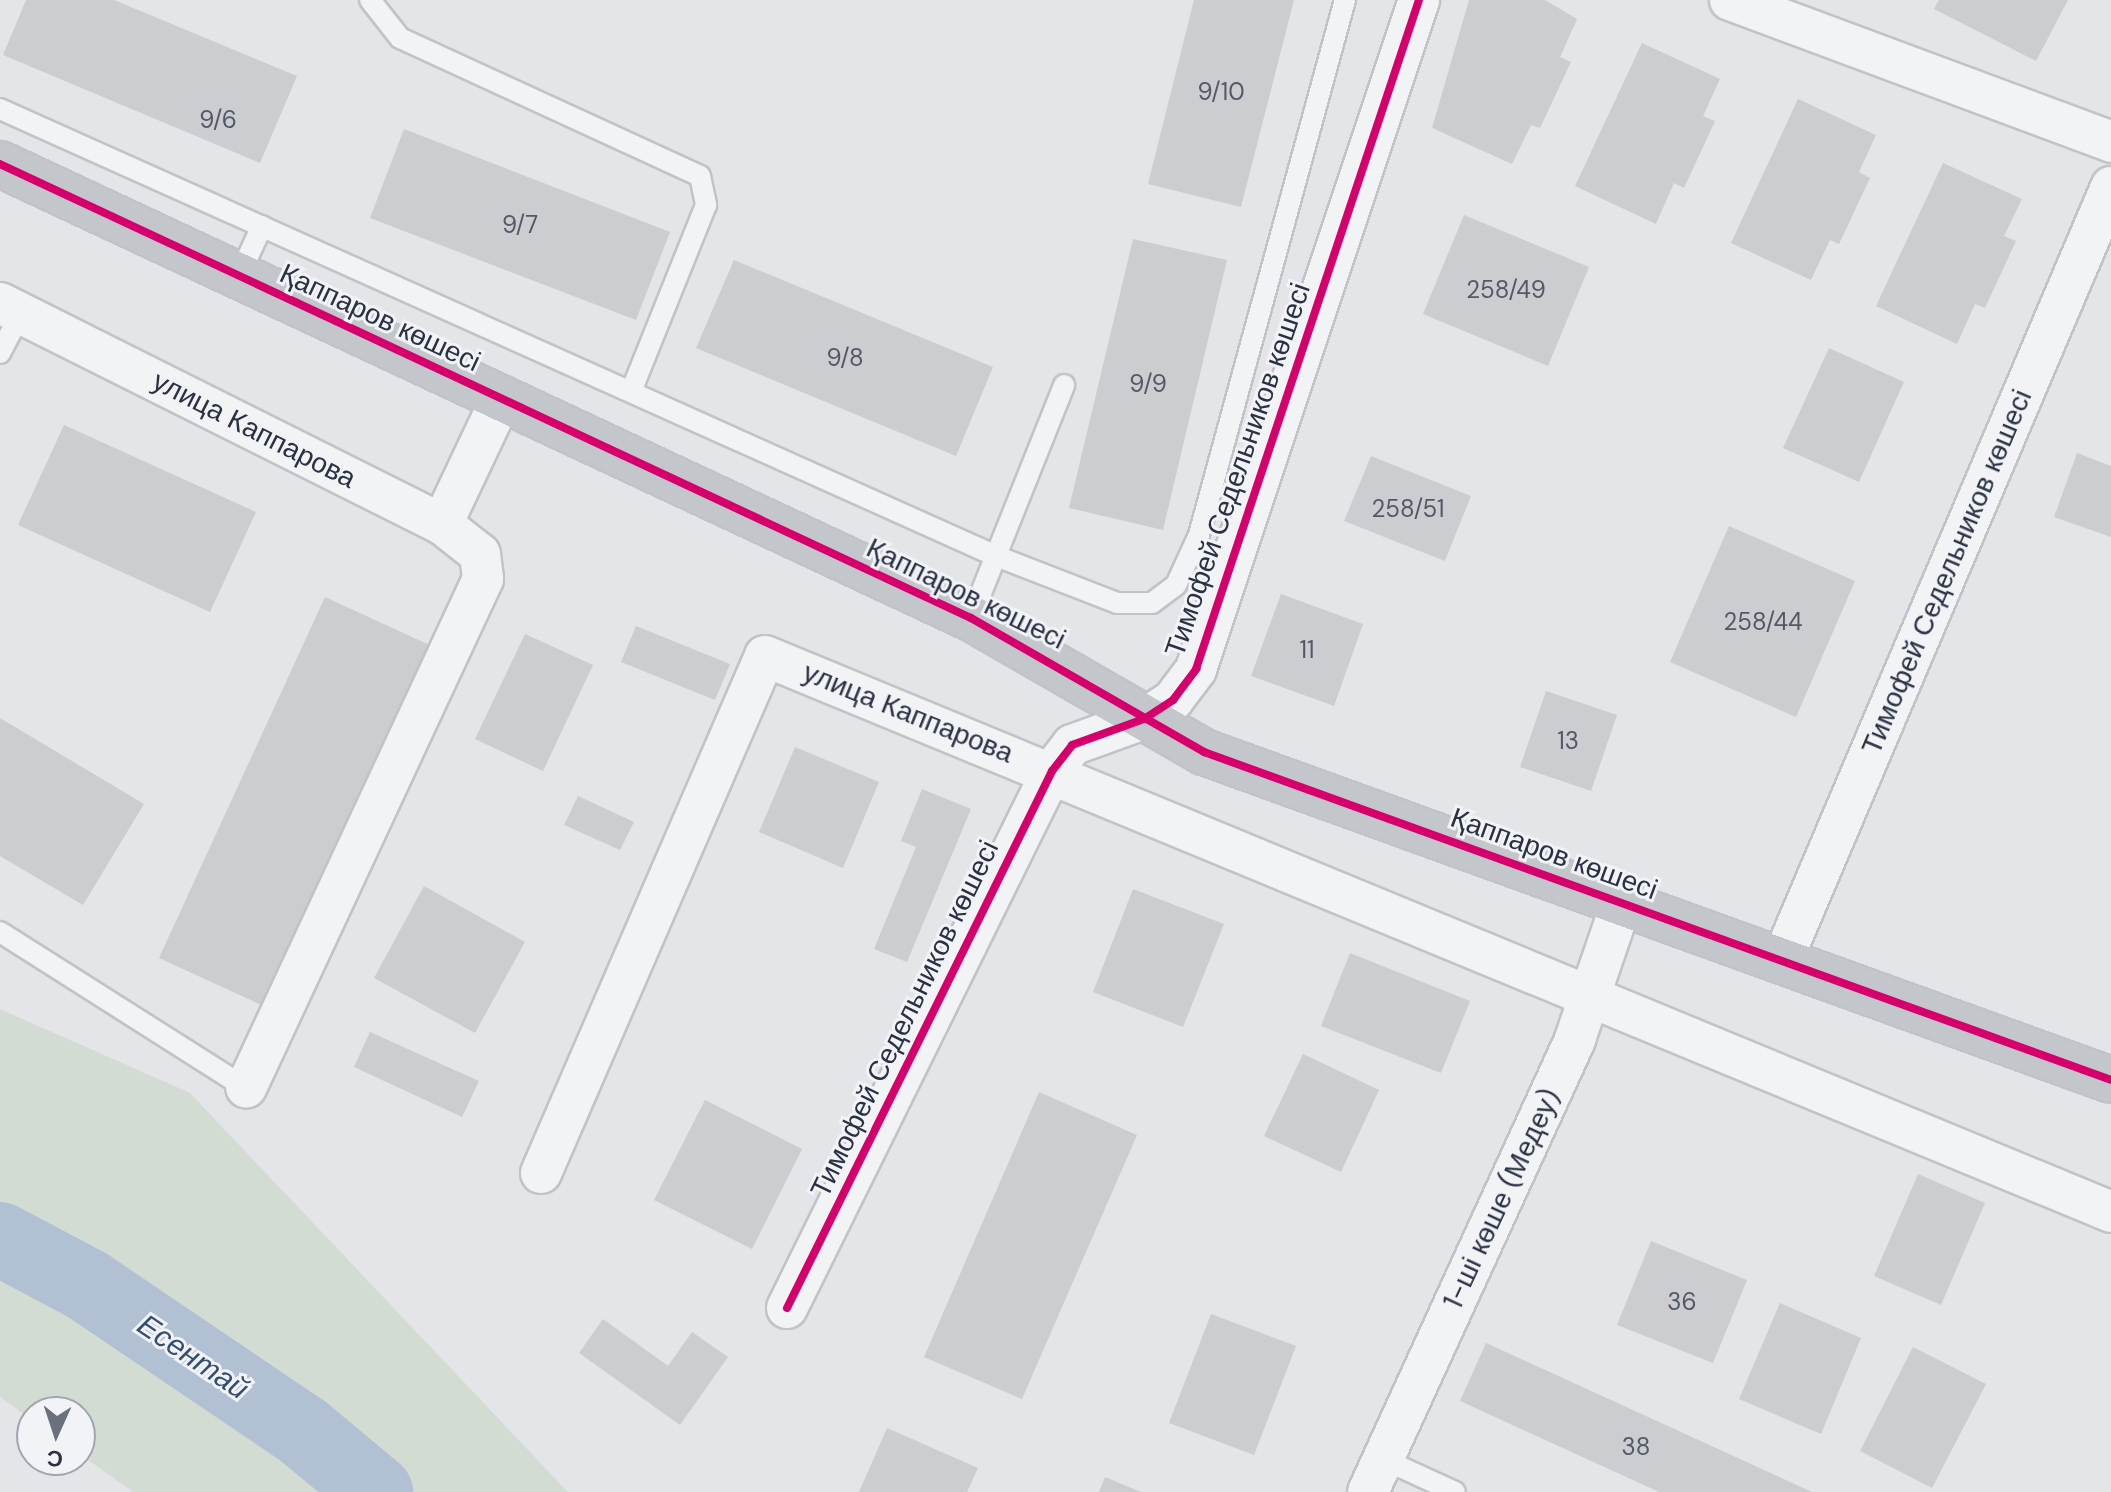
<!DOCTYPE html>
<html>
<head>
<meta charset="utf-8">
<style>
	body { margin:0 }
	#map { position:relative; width:2111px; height:1492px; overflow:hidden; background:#e3e5e8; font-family:"DM Sans",sans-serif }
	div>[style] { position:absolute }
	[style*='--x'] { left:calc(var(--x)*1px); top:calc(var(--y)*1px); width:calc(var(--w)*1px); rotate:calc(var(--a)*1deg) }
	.green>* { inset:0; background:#d3dcd3 }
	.river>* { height:74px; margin:-37px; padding:0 37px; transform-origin:37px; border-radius:37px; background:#b1c0d3 }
	.building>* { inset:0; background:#cbcdd0 }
	.roads { filter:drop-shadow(2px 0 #c1c3c6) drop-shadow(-2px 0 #c1c3c6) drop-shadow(0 2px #c1c3c6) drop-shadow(0 -2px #c1c3c6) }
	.lane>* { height:20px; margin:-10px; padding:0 10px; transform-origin:10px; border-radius:10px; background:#f2f3f5 }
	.street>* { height:40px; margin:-20px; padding:0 20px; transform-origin:20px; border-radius:20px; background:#f2f3f5 }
	.secondary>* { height:44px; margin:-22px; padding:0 22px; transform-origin:22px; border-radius:22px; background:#c3c6ca }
	.cycleway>* { height:8px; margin:-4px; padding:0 4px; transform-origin:4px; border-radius:4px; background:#d6006c }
	span { translate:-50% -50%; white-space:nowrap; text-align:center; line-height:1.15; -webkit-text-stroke:6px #f1f3f7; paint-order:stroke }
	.number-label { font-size:24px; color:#525966 }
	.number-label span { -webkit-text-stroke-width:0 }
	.street-label { font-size:28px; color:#293142 }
	.water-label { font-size:30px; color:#334d76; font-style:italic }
	.north { position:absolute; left:16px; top:1396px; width:80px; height:80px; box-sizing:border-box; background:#f1f3f7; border:2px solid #a1a5af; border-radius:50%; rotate:183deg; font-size:22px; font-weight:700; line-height:32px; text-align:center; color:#293142 }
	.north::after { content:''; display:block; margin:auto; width:28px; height:36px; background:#6a707c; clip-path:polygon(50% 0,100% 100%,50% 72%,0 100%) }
</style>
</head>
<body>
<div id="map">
	<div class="green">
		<div style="clip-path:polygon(0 1009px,190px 1093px,568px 1492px,133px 1492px,80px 1454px,80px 1412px,32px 1412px,32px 1420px,0 1397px)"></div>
	</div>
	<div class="river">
		<div style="--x:0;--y:1239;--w:98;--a:27.9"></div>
		<div style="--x:87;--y:1285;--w:262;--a:34.1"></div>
		<div style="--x:304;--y:1432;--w:94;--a:39.8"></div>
	</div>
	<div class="building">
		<div style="clip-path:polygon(26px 0,114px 0,297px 76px,260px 163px,3px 55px)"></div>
		<div style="clip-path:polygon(1194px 0,1294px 0,1241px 207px,1148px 184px)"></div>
		<div style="clip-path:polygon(1469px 0,1545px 0,1577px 19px,1560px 57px,1571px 62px,1540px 128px,1531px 125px,1512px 164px,1432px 128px)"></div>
		<div style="clip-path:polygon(1939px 0,2068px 0,2036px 61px,1934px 9px)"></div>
		<div style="clip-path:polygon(1642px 43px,1720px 79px,1703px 116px,1715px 121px,1684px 188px,1674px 183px,1656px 224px,1575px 186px)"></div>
		<div style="clip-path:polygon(1798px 99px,1876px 135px,1859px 172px,1870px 178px,1839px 244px,1830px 240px,1811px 280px,1731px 243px)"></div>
		<div style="clip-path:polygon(404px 129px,670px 232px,636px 320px,370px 218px)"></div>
		<div style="clip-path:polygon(1943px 163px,2022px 199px,2004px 236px,2016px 241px,1985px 308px,1975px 304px,1957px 344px,1876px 306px)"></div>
		<div style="clip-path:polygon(1464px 215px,1589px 267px,1548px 366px,1423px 314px)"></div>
		<div style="clip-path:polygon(1133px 239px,1227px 260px,1163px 530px,1069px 508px)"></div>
		<div style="clip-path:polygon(734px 260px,993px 367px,956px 456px,696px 348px)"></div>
		<div style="clip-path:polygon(1829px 348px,1904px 382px,1859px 482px,1783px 448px)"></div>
		<div style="clip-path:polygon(64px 425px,256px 512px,210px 612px,18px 525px)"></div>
		<div style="clip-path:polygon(2077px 453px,2111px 466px,2111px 537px,2054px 517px)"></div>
		<div style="clip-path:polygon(1371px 456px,1471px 496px,1445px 561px,1344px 521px)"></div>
		<div style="clip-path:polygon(1729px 526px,1855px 581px,1796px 717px,1670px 662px)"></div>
		<div style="clip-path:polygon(1281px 594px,1363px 624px,1334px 706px,1251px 676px)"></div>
		<div style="clip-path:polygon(325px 597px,436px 648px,270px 1009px,159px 958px)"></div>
		<div style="clip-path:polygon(636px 626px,730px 664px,715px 700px,621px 662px)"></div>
		<div style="clip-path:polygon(525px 634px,593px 665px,543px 771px,475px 739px)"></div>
		<div style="clip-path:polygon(1546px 691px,1617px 715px,1591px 791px,1520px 767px)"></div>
		<div style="clip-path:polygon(0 718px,144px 804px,83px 905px,0 856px)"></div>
		<div style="clip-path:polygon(795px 747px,879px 782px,843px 868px,759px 832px)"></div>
		<div style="clip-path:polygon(922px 789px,971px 809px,907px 962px,874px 949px,916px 847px,901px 841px)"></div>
		<div style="clip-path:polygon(578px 796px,634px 822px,620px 850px,564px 825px)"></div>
		<div style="clip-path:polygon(424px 886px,525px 942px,475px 1033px,374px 978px)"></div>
		<div style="clip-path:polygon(1133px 889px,1224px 924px,1183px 1027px,1093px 992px)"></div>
		<div style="clip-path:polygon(1350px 953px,1470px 1001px,1441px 1073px,1321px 1026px)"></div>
		<div style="clip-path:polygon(370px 1032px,479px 1081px,462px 1117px,354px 1067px)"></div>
		<div style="clip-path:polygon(1303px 1054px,1379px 1090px,1341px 1172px,1264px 1136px)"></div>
		<div style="clip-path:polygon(1039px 1092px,1137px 1135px,1022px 1399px,924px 1357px)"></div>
		<div style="clip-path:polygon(705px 1100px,802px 1149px,752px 1249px,654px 1200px)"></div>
		<div style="clip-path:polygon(1918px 1174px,1985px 1203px,1941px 1305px,1874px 1276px)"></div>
		<div style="clip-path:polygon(1651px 1241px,1747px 1280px,1713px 1363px,1617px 1325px)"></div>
		<div style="clip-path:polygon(1780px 1303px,1861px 1338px,1821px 1434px,1739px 1399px)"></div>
		<div style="clip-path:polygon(1211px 1314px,1296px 1346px,1254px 1455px,1169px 1423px)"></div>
		<div style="clip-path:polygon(603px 1319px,668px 1366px,692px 1332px,728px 1357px,680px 1425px,579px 1353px)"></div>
		<div style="clip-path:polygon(1486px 1343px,1812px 1492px,1659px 1492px,1460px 1401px)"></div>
		<div style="clip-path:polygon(1913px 1347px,1986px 1384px,1932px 1488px,1860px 1451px)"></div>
		<div style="clip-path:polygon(887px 1428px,978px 1468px,967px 1492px,859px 1492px)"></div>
		<div style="clip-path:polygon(1105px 1477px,1141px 1492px,1099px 1492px)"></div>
	</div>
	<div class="roads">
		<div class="lane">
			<div style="--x:370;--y:0;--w:48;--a:51.7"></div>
			<div style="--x:400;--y:38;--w:330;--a:24.7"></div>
			<div style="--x:700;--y:176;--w:30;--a:78"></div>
			<div style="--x:706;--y:205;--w:201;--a:111.9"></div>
			<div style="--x:0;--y:109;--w:1092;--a:24.17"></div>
			<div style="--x:996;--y:556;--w:130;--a:21.2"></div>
			<div style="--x:1117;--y:603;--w:35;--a:0"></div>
			<div style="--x:1152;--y:603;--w:30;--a:-37"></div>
			<div style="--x:1176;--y:585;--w:55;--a:-65.3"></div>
			<div style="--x:1199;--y:535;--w:555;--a:-74.74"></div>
			<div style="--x:239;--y:276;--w:55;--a:-65.3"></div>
			<div style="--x:0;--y:353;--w:45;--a:-62.3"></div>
			<div style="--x:971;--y:618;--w:251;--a:-68.2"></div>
			<div style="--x:0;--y:932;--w:291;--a:32.4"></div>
			<div style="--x:1383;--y:1459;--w:79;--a:24.6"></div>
		</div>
		<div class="street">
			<div style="--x:1730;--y:0;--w:407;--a:20.4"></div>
			<div style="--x:0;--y:303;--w:494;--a:26.6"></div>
			<div style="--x:442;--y:524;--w:48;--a:38.3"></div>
			<div style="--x:480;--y:554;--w:25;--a:83"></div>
			<div style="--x:483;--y:579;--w:561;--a:114.97"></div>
			<div style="--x:442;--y:524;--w:138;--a:-64.7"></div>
			<div style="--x:1783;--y:958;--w:838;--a:-66.95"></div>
			<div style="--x:541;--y:1173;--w:563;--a:-66.57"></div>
			<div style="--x:765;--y:656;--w:1456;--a:22.44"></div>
			<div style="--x:787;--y:1308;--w:599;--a:-63.73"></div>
			<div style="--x:1052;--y:771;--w:33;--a:-52"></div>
			<div style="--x:1072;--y:745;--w:77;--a:-19.9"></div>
			<div style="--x:1144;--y:719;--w:35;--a:-33"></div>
			<div style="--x:1173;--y:700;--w:39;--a:-53"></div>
			<div style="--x:1196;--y:669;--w:705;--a:-71.57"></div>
			<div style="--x:1368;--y:1492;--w:498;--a:-65.4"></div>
			<div style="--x:1575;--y:1039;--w:145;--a:-71.1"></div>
		</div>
		<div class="secondary">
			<div style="--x:0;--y:164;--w:1072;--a:25.06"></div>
			<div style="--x:971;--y:618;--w:269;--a:29.9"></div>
			<div style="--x:1204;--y:752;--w:964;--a:19.88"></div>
		</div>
	</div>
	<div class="cycleway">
		<div style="--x:0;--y:164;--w:1072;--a:25.06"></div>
		<div style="--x:971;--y:618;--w:269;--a:29.9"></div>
		<div style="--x:1204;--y:752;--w:964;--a:19.88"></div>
		<div style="--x:787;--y:1308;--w:599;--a:-63.73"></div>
		<div style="--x:1052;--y:771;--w:33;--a:-52"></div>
		<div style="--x:1072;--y:745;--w:77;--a:-19.9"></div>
		<div style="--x:1144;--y:719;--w:35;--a:-33"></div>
		<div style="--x:1173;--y:700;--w:39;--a:-53"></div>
		<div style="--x:1196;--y:669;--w:705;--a:-71.57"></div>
	</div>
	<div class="number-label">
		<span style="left:1221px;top:92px">9/10</span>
		<span style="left:218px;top:120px">9/6</span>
		<span style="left:520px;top:225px">9/7</span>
		<span style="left:1506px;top:290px">258/49</span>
		<span style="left:845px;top:358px">9/8</span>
		<span style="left:1148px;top:384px">9/9</span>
		<span style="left:1408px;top:509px">258/51</span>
		<span style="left:1763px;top:622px">258/44</span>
		<span style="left:1307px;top:650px">11</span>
		<span style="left:1568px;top:741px">13</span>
		<span style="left:1682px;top:1302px">36</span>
		<span style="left:1636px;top:1447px">38</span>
	</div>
	<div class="street-label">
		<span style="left:380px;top:318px;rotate:25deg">Қаппаров көшесі</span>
		<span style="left:254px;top:430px;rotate:27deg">улица Каппарова</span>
		<span style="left:1238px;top:470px;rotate:-71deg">Тимофей Седельников көшесі</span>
		<span style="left:1947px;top:572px;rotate:-67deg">Тимофей Седельников көшесі</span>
		<span style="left:966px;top:594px;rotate:26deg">Қаппаров көшесі</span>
		<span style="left:908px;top:713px;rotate:22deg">улица Каппарова</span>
		<span style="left:1554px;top:854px;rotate:20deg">Қаппаров көшесі</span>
		<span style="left:905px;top:1019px;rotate:-64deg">Тимофей Седельников көшесі</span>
		<span style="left:1502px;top:1199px;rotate:-65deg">1-ші көше (Медеу)</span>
	</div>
	<div class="water-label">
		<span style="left:193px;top:1357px;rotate:34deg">Есентай</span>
	</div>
	<div class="north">С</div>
</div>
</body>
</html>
